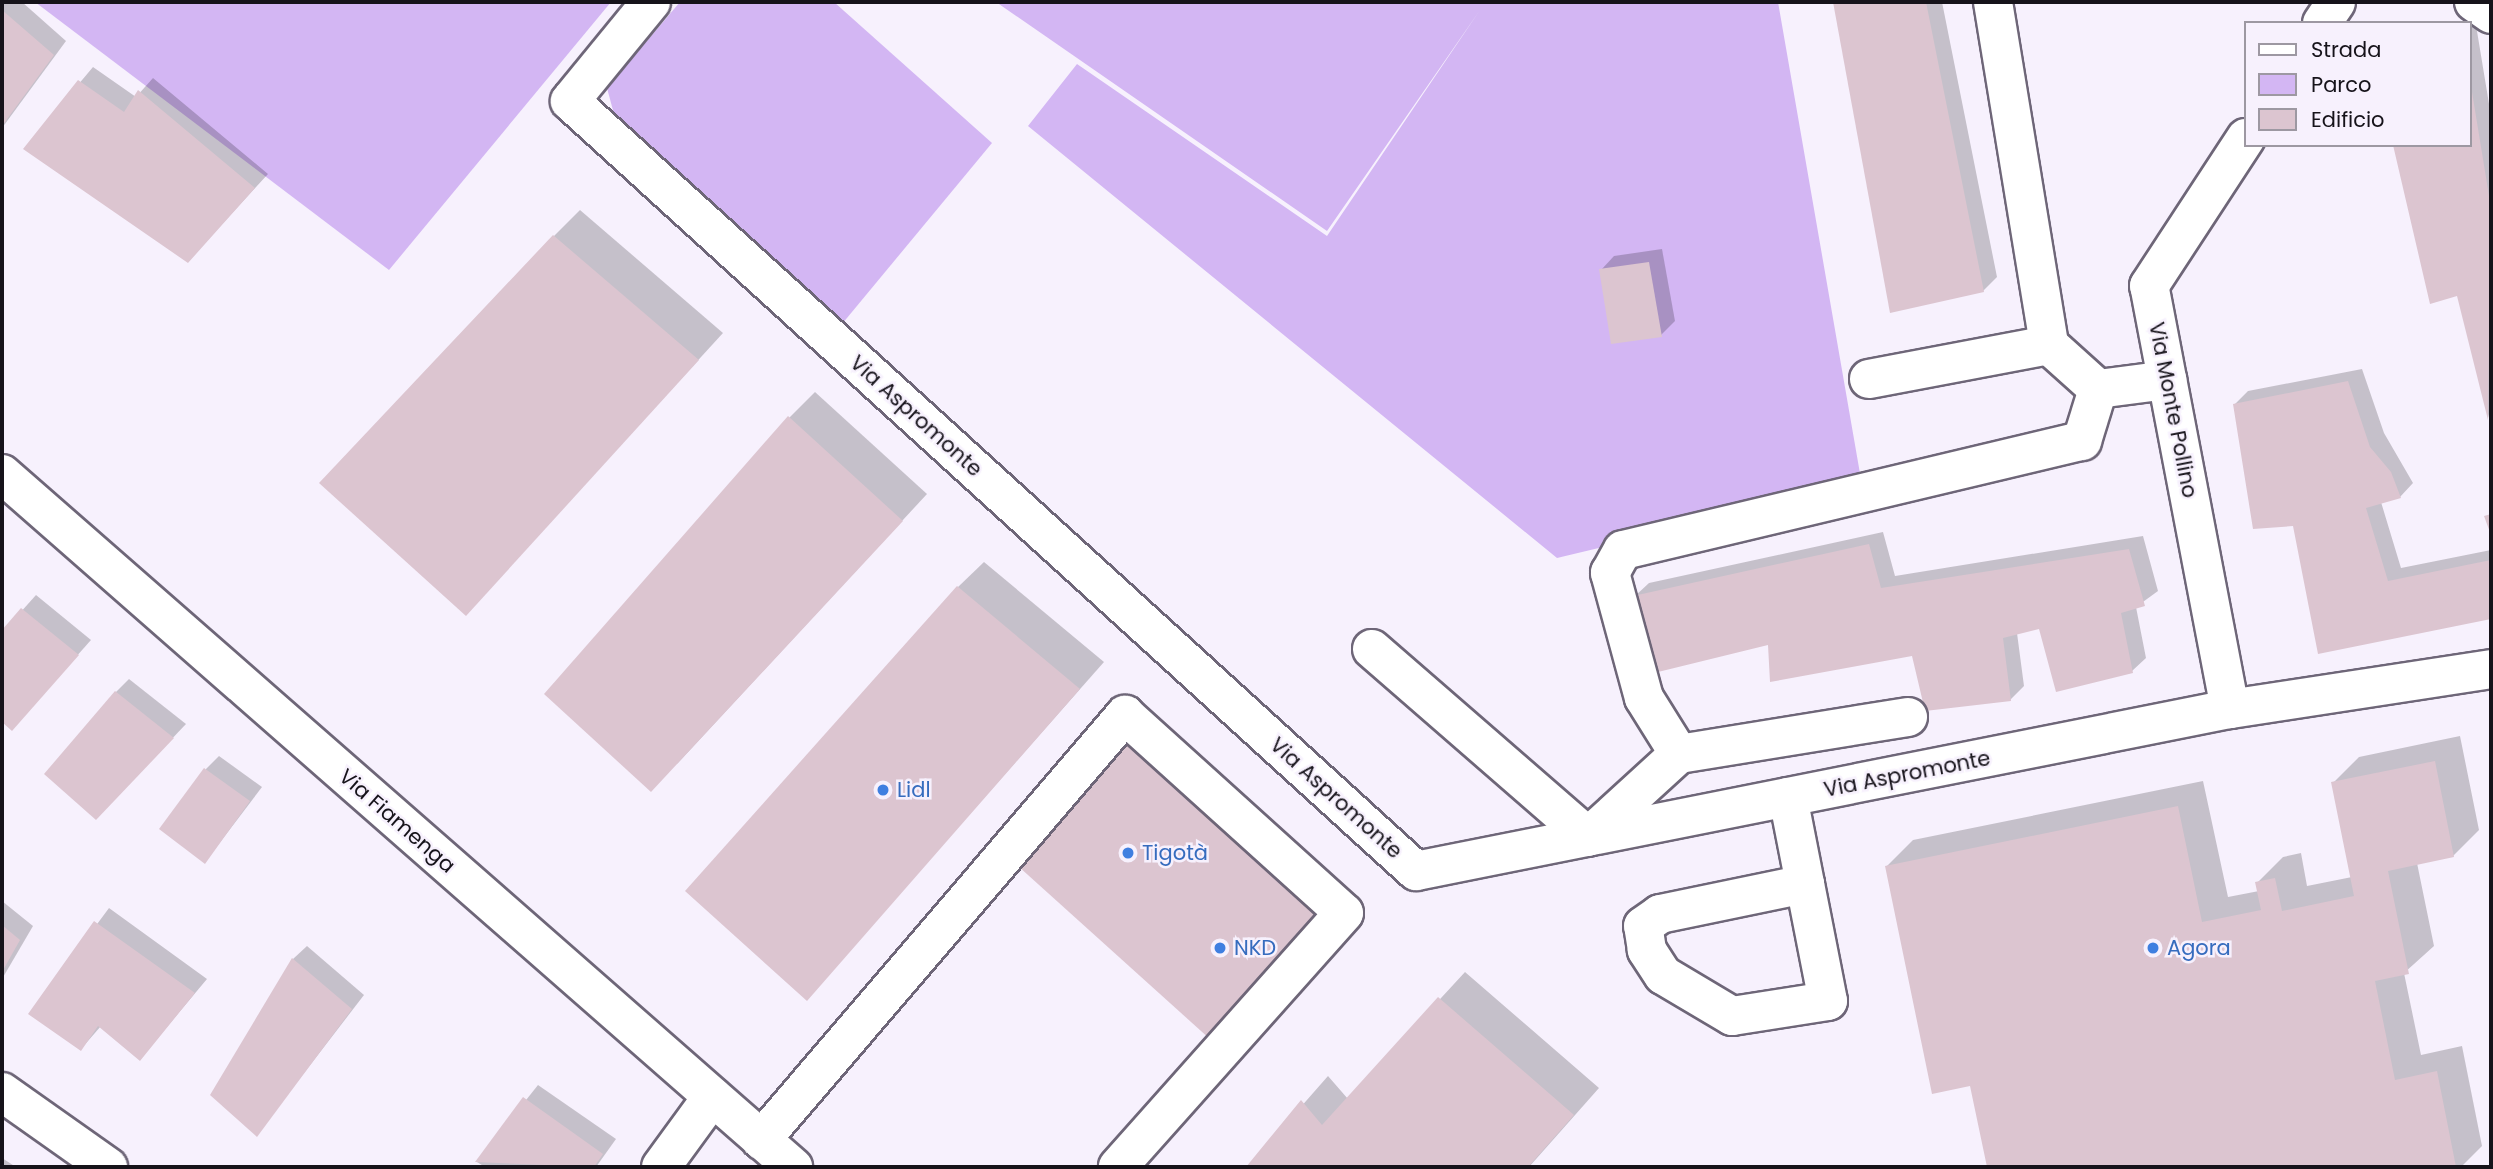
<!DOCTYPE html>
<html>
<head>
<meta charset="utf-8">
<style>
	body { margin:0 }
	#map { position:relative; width:2493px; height:1169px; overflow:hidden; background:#f7f1fd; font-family:Poppins,sans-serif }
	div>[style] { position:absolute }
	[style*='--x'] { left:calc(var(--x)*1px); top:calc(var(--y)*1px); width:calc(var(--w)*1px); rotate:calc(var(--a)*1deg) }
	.green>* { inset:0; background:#d3b6f3 }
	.shadow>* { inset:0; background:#0003 }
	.building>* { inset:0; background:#dcc5d0 }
	.roads { filter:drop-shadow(2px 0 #6e6678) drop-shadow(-2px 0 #6e6678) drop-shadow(0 2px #6e6678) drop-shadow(0 -2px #6e6678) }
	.minor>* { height:38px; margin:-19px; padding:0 19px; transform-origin:19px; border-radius:19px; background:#fff }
	.major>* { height:38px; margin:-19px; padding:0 19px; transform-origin:19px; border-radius:19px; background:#fff }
	.dots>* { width:19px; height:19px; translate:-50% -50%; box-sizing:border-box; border:4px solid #f7f1fd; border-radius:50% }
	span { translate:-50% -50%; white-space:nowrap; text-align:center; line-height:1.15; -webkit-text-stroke:5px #f7f1fd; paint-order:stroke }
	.street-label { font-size:21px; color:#16131a }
	.shop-label { font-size:21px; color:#366cbe }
	.left { translate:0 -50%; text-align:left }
	.frame { position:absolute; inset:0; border:4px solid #16131a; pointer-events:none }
	.legend { position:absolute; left:2244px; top:21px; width:228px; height:126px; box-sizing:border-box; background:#f7f1fd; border:2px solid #9d98a2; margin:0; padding:9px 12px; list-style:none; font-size:21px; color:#16131a }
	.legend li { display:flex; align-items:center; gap:14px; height:35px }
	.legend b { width:35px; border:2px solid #9d98a2 }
</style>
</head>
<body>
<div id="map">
	<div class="green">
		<div style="clip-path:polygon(35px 2px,611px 2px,389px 270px)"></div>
		<div style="clip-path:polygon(680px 2px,834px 2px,992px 143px,842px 324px,618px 129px,607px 88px)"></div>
		<div style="clip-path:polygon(996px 2px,1778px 2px,1862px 485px,1557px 558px,1028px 126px,1077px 64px,1327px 236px,1480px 10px,1327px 231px)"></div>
	</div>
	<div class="shadow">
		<div style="clip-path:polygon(2px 2px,22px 2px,66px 41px,2px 128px)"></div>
		<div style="clip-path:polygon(1835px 2px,1942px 2px,1997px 277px,1983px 291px,1891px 311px)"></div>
		<div style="clip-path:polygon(2476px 25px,2491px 116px,2489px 418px,2458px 294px,2470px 145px,2470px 26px)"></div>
		<div style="clip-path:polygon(93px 67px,136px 97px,153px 78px,268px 174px,201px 247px,25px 148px)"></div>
		<div style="clip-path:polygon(580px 210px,723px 333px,466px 614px,554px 236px)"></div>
		<div style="clip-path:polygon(1662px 249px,1675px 321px,1661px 335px,1601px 270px,1614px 256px)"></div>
		<div style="clip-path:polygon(2362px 369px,2384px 433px,2413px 483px,2400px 497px,2381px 502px,2401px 568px,2491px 550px,2491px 617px,2319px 652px,2295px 524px,2235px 404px,2248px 391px)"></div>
		<div style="clip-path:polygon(815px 392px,927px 494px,677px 764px,789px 418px)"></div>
		<div style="clip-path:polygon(1883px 532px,1895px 576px,2143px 536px,2158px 591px,2136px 607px,2146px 658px,2132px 671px,2040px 627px,2017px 633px,2024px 686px,2010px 700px,1914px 654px,1769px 643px,1635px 596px,1649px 583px)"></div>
		<div style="clip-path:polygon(984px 562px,1104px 662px,807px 998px,958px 587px)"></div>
		<div style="clip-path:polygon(36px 595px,91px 640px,12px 729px,2px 720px,2px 633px)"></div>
		<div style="clip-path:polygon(129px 679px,186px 724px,110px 804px,116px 692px)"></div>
		<div style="clip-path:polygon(1154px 721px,1345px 888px,1237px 1012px,1020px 865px)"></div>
		<div style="clip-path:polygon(2460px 736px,2479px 830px,2453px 856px,2417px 863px,2434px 946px,2404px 973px,2421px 1055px,2462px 1046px,2482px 1146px,2461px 1167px,1988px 1167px,1972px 1084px,1887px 866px,1913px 840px,2203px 781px,2228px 897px,2259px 891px,2257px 883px,2283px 857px,2301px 853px,2307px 886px,2352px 877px,2333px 783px,2359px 757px)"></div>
		<div style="clip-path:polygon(219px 756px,262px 787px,205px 862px,206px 769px)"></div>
		<div style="clip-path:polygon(2px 901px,33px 926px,2px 979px)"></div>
		<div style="clip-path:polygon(109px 908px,207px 979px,140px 1059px,101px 1026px,81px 1049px,31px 1013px)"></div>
		<div style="clip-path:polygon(307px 946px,364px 995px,257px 1134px,293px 959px)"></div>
		<div style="clip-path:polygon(1465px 972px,1599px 1088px,1529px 1167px,1248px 1167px,1328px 1076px,1348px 1099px)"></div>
		<div style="clip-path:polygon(538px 1085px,616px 1139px,596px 1167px,485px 1167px,477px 1162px)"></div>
		<div style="clip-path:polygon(2px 1158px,16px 1167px,2px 1167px)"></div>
	</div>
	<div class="building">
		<div style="clip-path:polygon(1833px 2px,1926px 2px,1984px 292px,1890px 313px)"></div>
		<div style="clip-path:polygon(2px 10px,54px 55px,2px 126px)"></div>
		<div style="clip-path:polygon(78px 80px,124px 112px,138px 90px,255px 188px,188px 263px,23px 149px)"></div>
		<div style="clip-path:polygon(2472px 92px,2491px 208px,2488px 420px,2457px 296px,2430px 304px,2393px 145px,2470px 145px)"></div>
		<div style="clip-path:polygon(553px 235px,699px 360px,466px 616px,319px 483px)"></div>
		<div style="clip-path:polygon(1649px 262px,1662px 337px,1611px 344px,1599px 269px)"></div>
		<div style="clip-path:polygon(2348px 381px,2370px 447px,2391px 472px,2401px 498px,2366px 508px,2388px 581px,2491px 560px,2491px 619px,2318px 654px,2293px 526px,2253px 529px,2233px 404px)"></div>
		<div style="clip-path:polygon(788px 416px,903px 521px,651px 792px,544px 694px)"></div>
		<div style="clip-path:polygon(2491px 514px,2491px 535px,2484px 516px)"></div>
		<div style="clip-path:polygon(1869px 544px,1881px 588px,2129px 549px,2145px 606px,2121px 613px,2133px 673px,2056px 692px,2039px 629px,2003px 638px,2011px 701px,1925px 711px,1912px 656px,1770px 682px,1768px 645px,1658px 672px,1633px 596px)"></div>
		<div style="clip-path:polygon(957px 586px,1080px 689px,807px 1001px,685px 891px)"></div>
		<div style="clip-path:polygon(21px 608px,79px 655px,12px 731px,2px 722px,2px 630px)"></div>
		<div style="clip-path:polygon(115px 691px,174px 738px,96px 820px,44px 774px)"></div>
		<div style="clip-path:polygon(1127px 745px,1321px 915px,1211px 1040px,1018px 866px)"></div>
		<div style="clip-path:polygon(2435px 761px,2454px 857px,2388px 871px,2409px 974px,2375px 981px,2395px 1080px,2437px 1071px,2456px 1167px,1987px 1167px,1970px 1086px,1932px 1094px,1885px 866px,2178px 806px,2202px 922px,2261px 910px,2255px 882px,2275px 878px,2282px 911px,2354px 896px,2331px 782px)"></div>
		<div style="clip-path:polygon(204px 768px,250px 801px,205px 864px,159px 829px)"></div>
		<div style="clip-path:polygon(94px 921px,195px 993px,140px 1061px,98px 1026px,81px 1051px,28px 1014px)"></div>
		<div style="clip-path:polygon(2px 925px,20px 940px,2px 972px)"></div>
		<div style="clip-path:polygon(292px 958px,352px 1009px,257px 1137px,210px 1095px)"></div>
		<div style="clip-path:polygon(1438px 997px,1574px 1115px,1528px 1167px,1246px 1167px,1301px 1100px,1322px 1125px)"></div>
		<div style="clip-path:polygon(523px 1097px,603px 1154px,594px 1167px,475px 1162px)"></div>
	</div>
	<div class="roads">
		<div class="minor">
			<div style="--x:651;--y:2;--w:128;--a:129.3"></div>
			<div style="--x:570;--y:101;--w:1144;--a:42.31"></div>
			<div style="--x:1416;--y:871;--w:830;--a:-11.26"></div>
			<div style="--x:2230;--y:709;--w:264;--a:-8.7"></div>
			<div style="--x:1993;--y:2;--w:348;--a:80.7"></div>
			<div style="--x:2049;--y:345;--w:66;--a:41.9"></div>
			<div style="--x:2098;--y:389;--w:70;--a:-7.4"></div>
			<div style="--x:2474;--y:2;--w:21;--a:35"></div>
			<div style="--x:2322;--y:23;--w:25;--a:-56"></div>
			<div style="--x:1869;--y:379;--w:183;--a:-10.7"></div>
			<div style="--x:1372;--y:649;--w:286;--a:41"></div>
			<div style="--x:1588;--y:837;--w:123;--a:-42.4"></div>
			<div style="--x:1679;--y:754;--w:232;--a:-9.2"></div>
			<div style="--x:2230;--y:709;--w:431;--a:-100.8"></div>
			<div style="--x:2149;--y:286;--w:177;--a:-56.8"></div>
			<div style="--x:1679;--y:754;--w:66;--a:-122"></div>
			<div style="--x:1644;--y:698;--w:130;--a:-105.2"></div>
			<div style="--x:1610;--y:573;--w:26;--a:-61"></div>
			<div style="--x:1623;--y:550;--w:472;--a:-13.4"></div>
			<div style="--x:2082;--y:441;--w:54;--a:-72.9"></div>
			<div style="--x:1788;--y:797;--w:89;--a:78.9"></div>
			<div style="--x:1805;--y:884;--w:119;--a:78.9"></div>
			<div style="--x:1828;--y:1001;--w:97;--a:171.1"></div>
			<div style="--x:1732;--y:1016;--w:80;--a:-149.3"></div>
			<div style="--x:1663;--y:975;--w:30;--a:-123"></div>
			<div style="--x:1647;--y:950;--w:24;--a:-99"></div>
			<div style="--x:1643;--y:926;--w:21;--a:-35"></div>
			<div style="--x:1660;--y:914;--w:148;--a:-11.7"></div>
			<div style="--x:2;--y:1092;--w:130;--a:35.3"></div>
			<div style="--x:761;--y:1140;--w:560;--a:-49.42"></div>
			<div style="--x:1125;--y:715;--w:295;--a:42.1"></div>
			<div style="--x:1344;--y:913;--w:340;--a:131.7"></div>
			<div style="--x:661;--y:1167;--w:87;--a:-53.9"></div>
		</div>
		<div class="major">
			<div style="--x:2;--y:474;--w:1052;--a:41.22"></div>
		</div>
	</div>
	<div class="dots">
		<div style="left:883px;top:790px;background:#3f7fe0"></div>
		<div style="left:1128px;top:853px;background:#3f7fe0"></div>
		<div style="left:1220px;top:948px;background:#3f7fe0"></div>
		<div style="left:2153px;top:948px;background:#3f7fe0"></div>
	</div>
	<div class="street-label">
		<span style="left:2173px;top:410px;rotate:79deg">Via Monte Pollino</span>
		<span style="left:916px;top:416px;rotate:42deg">Via Aspromonte</span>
		<span style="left:1907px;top:774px;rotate:-11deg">Via Aspromonte</span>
		<span style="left:1336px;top:798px;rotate:42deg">Via Aspromonte</span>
		<span style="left:397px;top:821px;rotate:41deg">Via Fiamenga</span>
	</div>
	<div class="shop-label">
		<span class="left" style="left:897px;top:790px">Lidl</span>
		<span class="left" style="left:1142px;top:853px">Tigotà</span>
		<span class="left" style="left:1234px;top:948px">NKD</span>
		<span class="left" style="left:2167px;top:948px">Agora</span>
	</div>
	<div class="frame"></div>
	<ul class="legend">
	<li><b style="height:9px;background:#fff"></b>Strada</li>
	<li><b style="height:19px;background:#d3b6f3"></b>Parco</li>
	<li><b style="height:19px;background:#dcc5d0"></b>Edificio</li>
	</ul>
</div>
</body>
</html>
